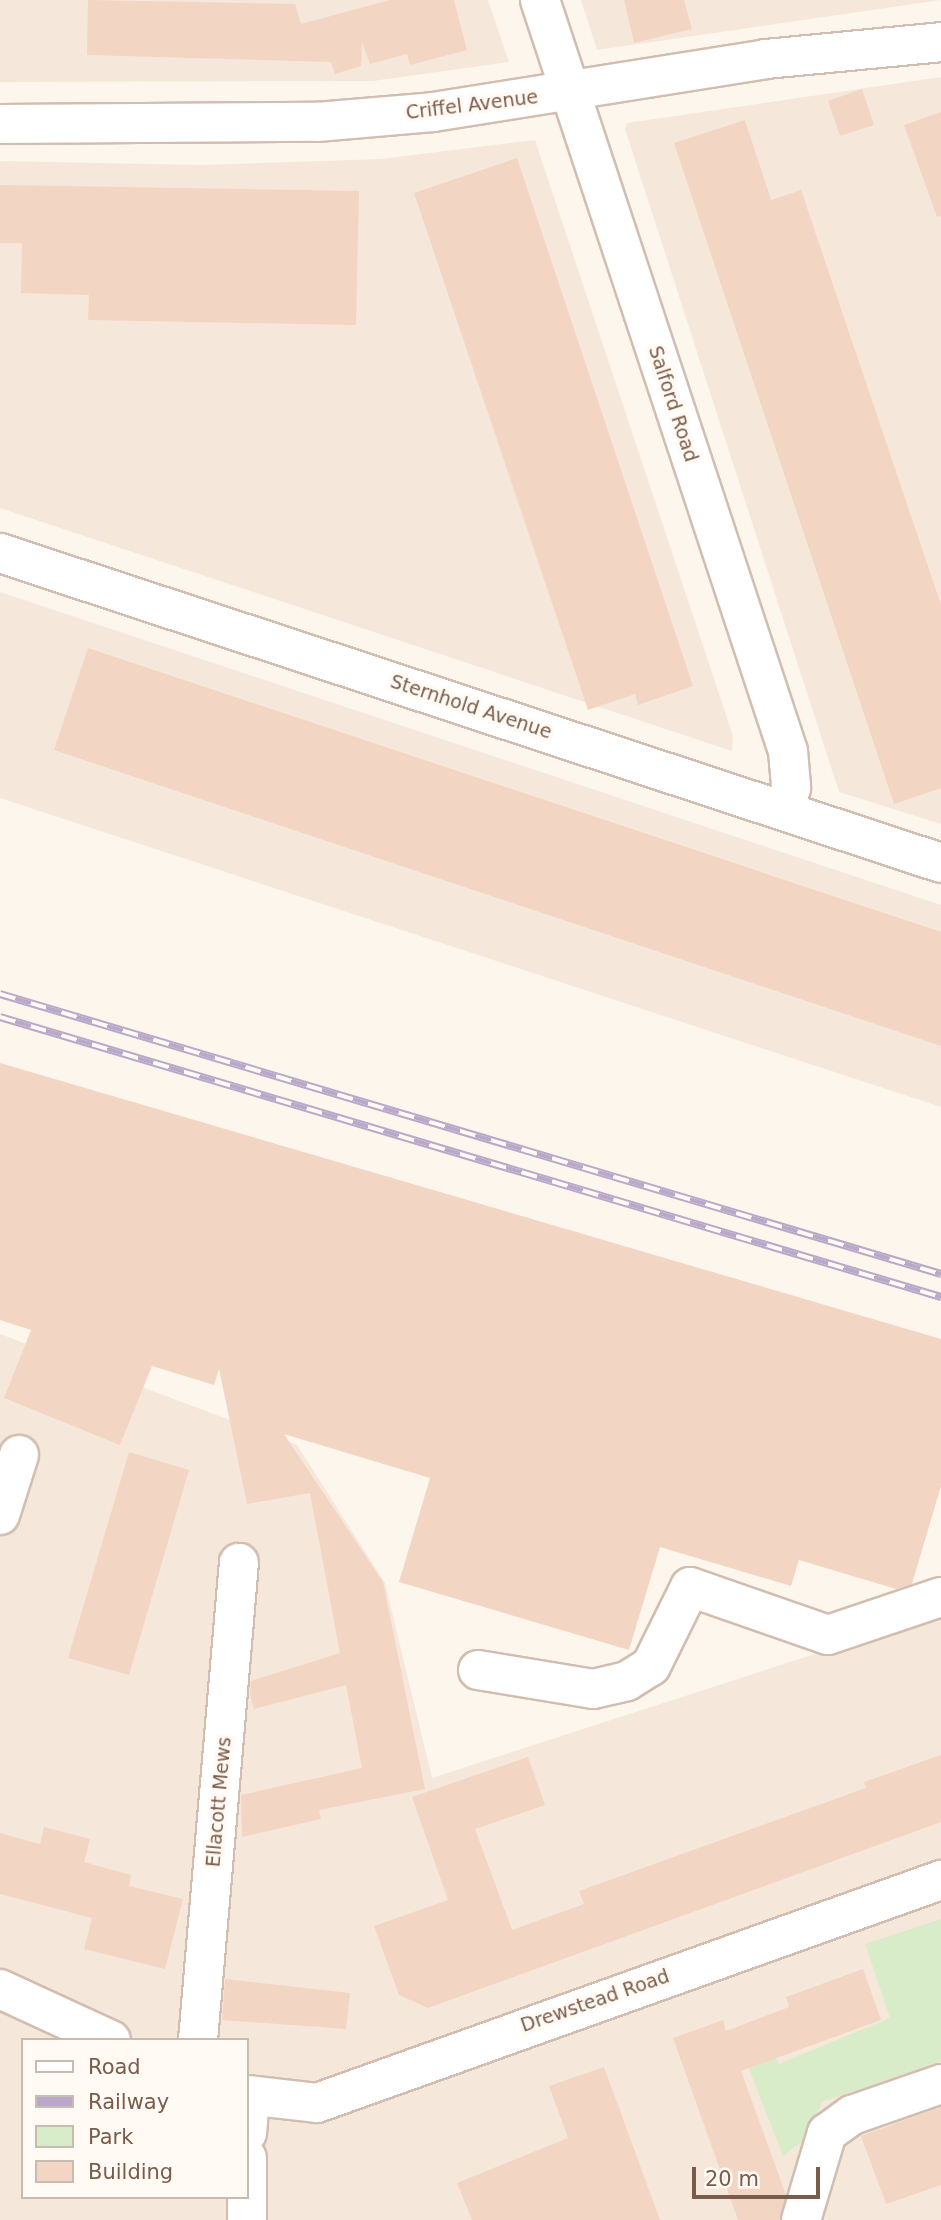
<!DOCTYPE html>
<html>
<head>
<meta charset="utf-8">
<style>
	body { margin:0 }
	#map { position:relative; width:941px; height:2220px; overflow:hidden; background:#fdf6ec; font-family:"DejaVu Sans",sans-serif }
	div>[style] { position:absolute }
	[style*='--x'] { left:calc(var(--x)*1px); top:calc(var(--y)*1px); width:calc(var(--w)*1px); rotate:calc(var(--a)*1deg) }
	.residential>* { inset:0; background:#f5e8da }
	.green>* { inset:0; background:#d8ecc9 }
	.building>* { inset:0; background:#f3d5c3 }
	.roads { filter:drop-shadow(2px 0 #d1beb0) drop-shadow(-2px 0 #d1beb0) drop-shadow(0 2px #d1beb0) drop-shadow(0 -2px #d1beb0) }
	.minor>* { height:38px; margin:-19px; padding:0 19px; transform-origin:19px; border-radius:19px; background:#fff }
	.rail>* { height:8px; margin-top:-4px; transform-origin:0; background:repeating-linear-gradient(90deg,#fffaf3 0 16px,#b9a8c9 0 32px); box-sizing:border-box; border-block:2px solid #b9a8c9 }
	span { translate:-50% -50%; white-space:nowrap; text-align:center; line-height:1.15; -webkit-text-stroke:7px #fffaf3; paint-order:stroke }
	.street-label { font-size:19px; color:#7a5c4d }
	.legend { position:absolute; left:21px; top:2038px; width:228px; height:161px; box-sizing:border-box; background:#fffaf3; border:2px solid #cabbb1; margin:0; padding:9px 12px; list-style:none; font-size:21px; color:#7a5c4d }
	.legend li { display:flex; align-items:center; gap:14px; height:35px }
	.legend b { width:35px; border:2px solid #cabbb1 }
	.scale { position:absolute; left:692px; top:2167px; width:128px; height:32px; box-sizing:border-box; border:4px solid #7a5c4d; border-top:0; padding-left:9px; font-size:21px; line-height:24px; white-space:nowrap; color:#7a5c4d; -webkit-text-stroke:5px #fffaf3; paint-order:stroke }
</style>
</head>
<body>
<div id="map">
	<div class="residential">
		<div style="clip-path:polygon(0 0,488px 0,509px 62px,373px 81px,0 82px)"></div>
		<div style="clip-path:polygon(581px 0,941px 0,597px 50px)"></div>
		<div style="clip-path:polygon(941px 77px,941px 824px,839px 792px,625px 129px,627px 123px)"></div>
		<div style="clip-path:polygon(535px 140px,733px 736px,732px 751px,0 508px,0 161px,201px 165px,381px 159px)"></div>
		<div style="clip-path:polygon(0 592px,941px 905px,941px 1107px,0 798px)"></div>
		<div style="clip-path:polygon(evenodd,0 1334px,297px 1445px,385px 1583px,432px 1778px,941px 1613px,941px 2220px,0 2220px,0 1334px,23px 2040px,247px 2040px,247px 2197px,23px 2197px,23px 2040px)"></div>
	</div>
	<div class="green">
		<div style="clip-path:polygon(941px 1919px,941px 2061px,822px 2102px,808px 2137px,783px 2156px,742px 2051px,767px 2041px,779px 2064px,890px 2018px,865px 1944px)"></div>
	</div>
	<div class="building">
		<div style="clip-path:polygon(88px 0,295px 4px,301px 24px,390px 0,454px 0,467px 50px,410px 65px,407px 54px,370px 64px,362px 42px,361px 66px,335px 74px,331px 62px,87px 55px)"></div>
		<div style="clip-path:polygon(624px 0,684px 0,692px 29px,634px 43px)"></div>
		<div style="clip-path:polygon(862px 89px,874px 125px,840px 136px,828px 101px)"></div>
		<div style="clip-path:polygon(941px 112px,941px 216px,937px 217px,904px 125px)"></div>
		<div style="clip-path:polygon(745px 120px,771px 200px,801px 190px,941px 605px,941px 788px,894px 804px,674px 143px)"></div>
		<div style="clip-path:polygon(517px 158px,693px 686px,638px 705px,635px 694px,588px 710px,414px 193px)"></div>
		<div style="clip-path:polygon(0 185px,359px 191px,356px 325px,88px 320px,89px 295px,21px 293px,22px 243px,0 243px)"></div>
		<div style="clip-path:polygon(88px 648px,941px 932px,941px 1046px,54px 750px)"></div>
		<div style="clip-path:polygon(0 1063px,941px 1339px,941px 1486px,912px 1584px,896px 1589px,799px 1560px,791px 1586px,660px 1547px,629px 1650px,399px 1582px,430px 1478px,284px 1434px,383px 1582px,425px 1789px,319px 1810px,321px 1819px,242px 1837px,241px 1795px,362px 1768px,346px 1685px,254px 1709px,250px 1694px,251px 1681px,340px 1653px,310px 1493px,247px 1504px,219px 1369px,214px 1385px,152px 1366px,120px 1445px,4px 1398px,31px 1330px,0 1320px)"></div>
		<div style="clip-path:polygon(129px 1452px,189px 1470px,129px 1675px,68px 1658px)"></div>
		<div style="clip-path:polygon(941px 1755px,941px 1822px,428px 2008px,399px 1995px,374px 1926px,448px 1900px,412px 1797px,528px 1757px,545px 1805px,475px 1829px,512px 1930px,584px 1904px,579px 1891px,866px 1788px,864px 1782px)"></div>
		<div style="clip-path:polygon(44px 1827px,90px 1839px,84px 1862px,131px 1875px,129px 1886px,183px 1899px,165px 1969px,84px 1949px,92px 1918px,0 1894px,0 1833px,40px 1844px)"></div>
		<div style="clip-path:polygon(863px 1969px,881px 2020px,741px 2071px,786px 2195px,780px 2220px,738px 2220px,673px 2038px,723px 2020px,726px 2031px,789px 2007px,786px 1997px)"></div>
		<div style="clip-path:polygon(225px 1979px,350px 1993px,346px 2029px,222px 2020px)"></div>
		<div style="clip-path:polygon(604px 2067px,660px 2220px,472px 2220px,457px 2183px,568px 2138px,549px 2086px)"></div>
		<div style="clip-path:polygon(941px 2107px,941px 2185px,886px 2204px,861px 2136px)"></div>
	</div>
	<div class="roads">
		<div class="minor">
			<div style="--x:540;--y:0;--w:791;--a:71.73"></div>
			<div style="--x:788;--y:751;--w:37;--a:85"></div>
			<div style="--x:791;--y:788;--w:22;--a:108"></div>
			<div style="--x:0;--y:124;--w:317;--a:-0.4"></div>
			<div style="--x:317;--y:122;--w:116;--a:-4.9"></div>
			<div style="--x:433;--y:112;--w:337;--a:-9"></div>
			<div style="--x:766;--y:59;--w:176;--a:-5.5"></div>
			<div style="--x:0;--y:553;--w:991;--a:18.23"></div>
			<div style="--x:0;--y:1515;--w:63;--a:-72.4"></div>
			<div style="--x:478;--y:1670;--w:117;--a:9.4"></div>
			<div style="--x:593;--y:1689;--w:35;--a:-13"></div>
			<div style="--x:627;--y:1681;--w:28;--a:-32"></div>
			<div style="--x:651;--y:1666;--w:88;--a:-63.7"></div>
			<div style="--x:690;--y:1587;--w:146;--a:19.2"></div>
			<div style="--x:828;--y:1635;--w:119;--a:-18.6"></div>
			<div style="--x:0;--y:1989;--w:122;--a:24.7"></div>
			<div style="--x:198;--y:2040;--w:479;--a:-85.1"></div>
			<div style="--x:247;--y:2095;--w:70;--a:6.5"></div>
			<div style="--x:317;--y:2103;--w:663;--a:-19.67"></div>
			<div style="--x:247;--y:2133;--w:37;--a:-85"></div>
			<div style="--x:247;--y:2158;--w:62;--a:90"></div>
			<div style="--x:801;--y:2220;--w:91;--a:-73.4"></div>
			<div style="--x:827;--y:2133;--w:31;--a:-36"></div>
			<div style="--x:852;--y:2115;--w:94;--a:-19.2"></div>
		</div>
	</div>
	<div class="rail">
		<div style="--x:0;--y:994;--w:982;--a:16.57"></div>
		<div style="--x:0;--y:1017;--w:982;--a:16.57"></div>
	</div>
	<div class="street-label">
		<span style="left:472px;top:105px;rotate:-7deg">Criffel Avenue</span>
		<span style="left:673px;top:404px;rotate:72deg">Salford Road</span>
		<span style="left:471px;top:707px;rotate:18deg">Sternhold Avenue</span>
		<span style="left:219px;top:1802px;rotate:-85deg">Ellacott Mews</span>
		<span style="left:595px;top:2001px;rotate:-19deg">Drewstead Road</span>
	</div>
	<ul class="legend">
	<li><b style="height:9px;background:#fff"></b>Road</li>
	<li><b style="height:9px;background:#b9a8c9"></b>Railway</li>
	<li><b style="height:19px;background:#d8ecc9"></b>Park</li>
	<li><b style="height:19px;background:#f3d5c3"></b>Building</li>
	</ul>
	<div class="scale">20 m</div>
</div>
</body>
</html>
